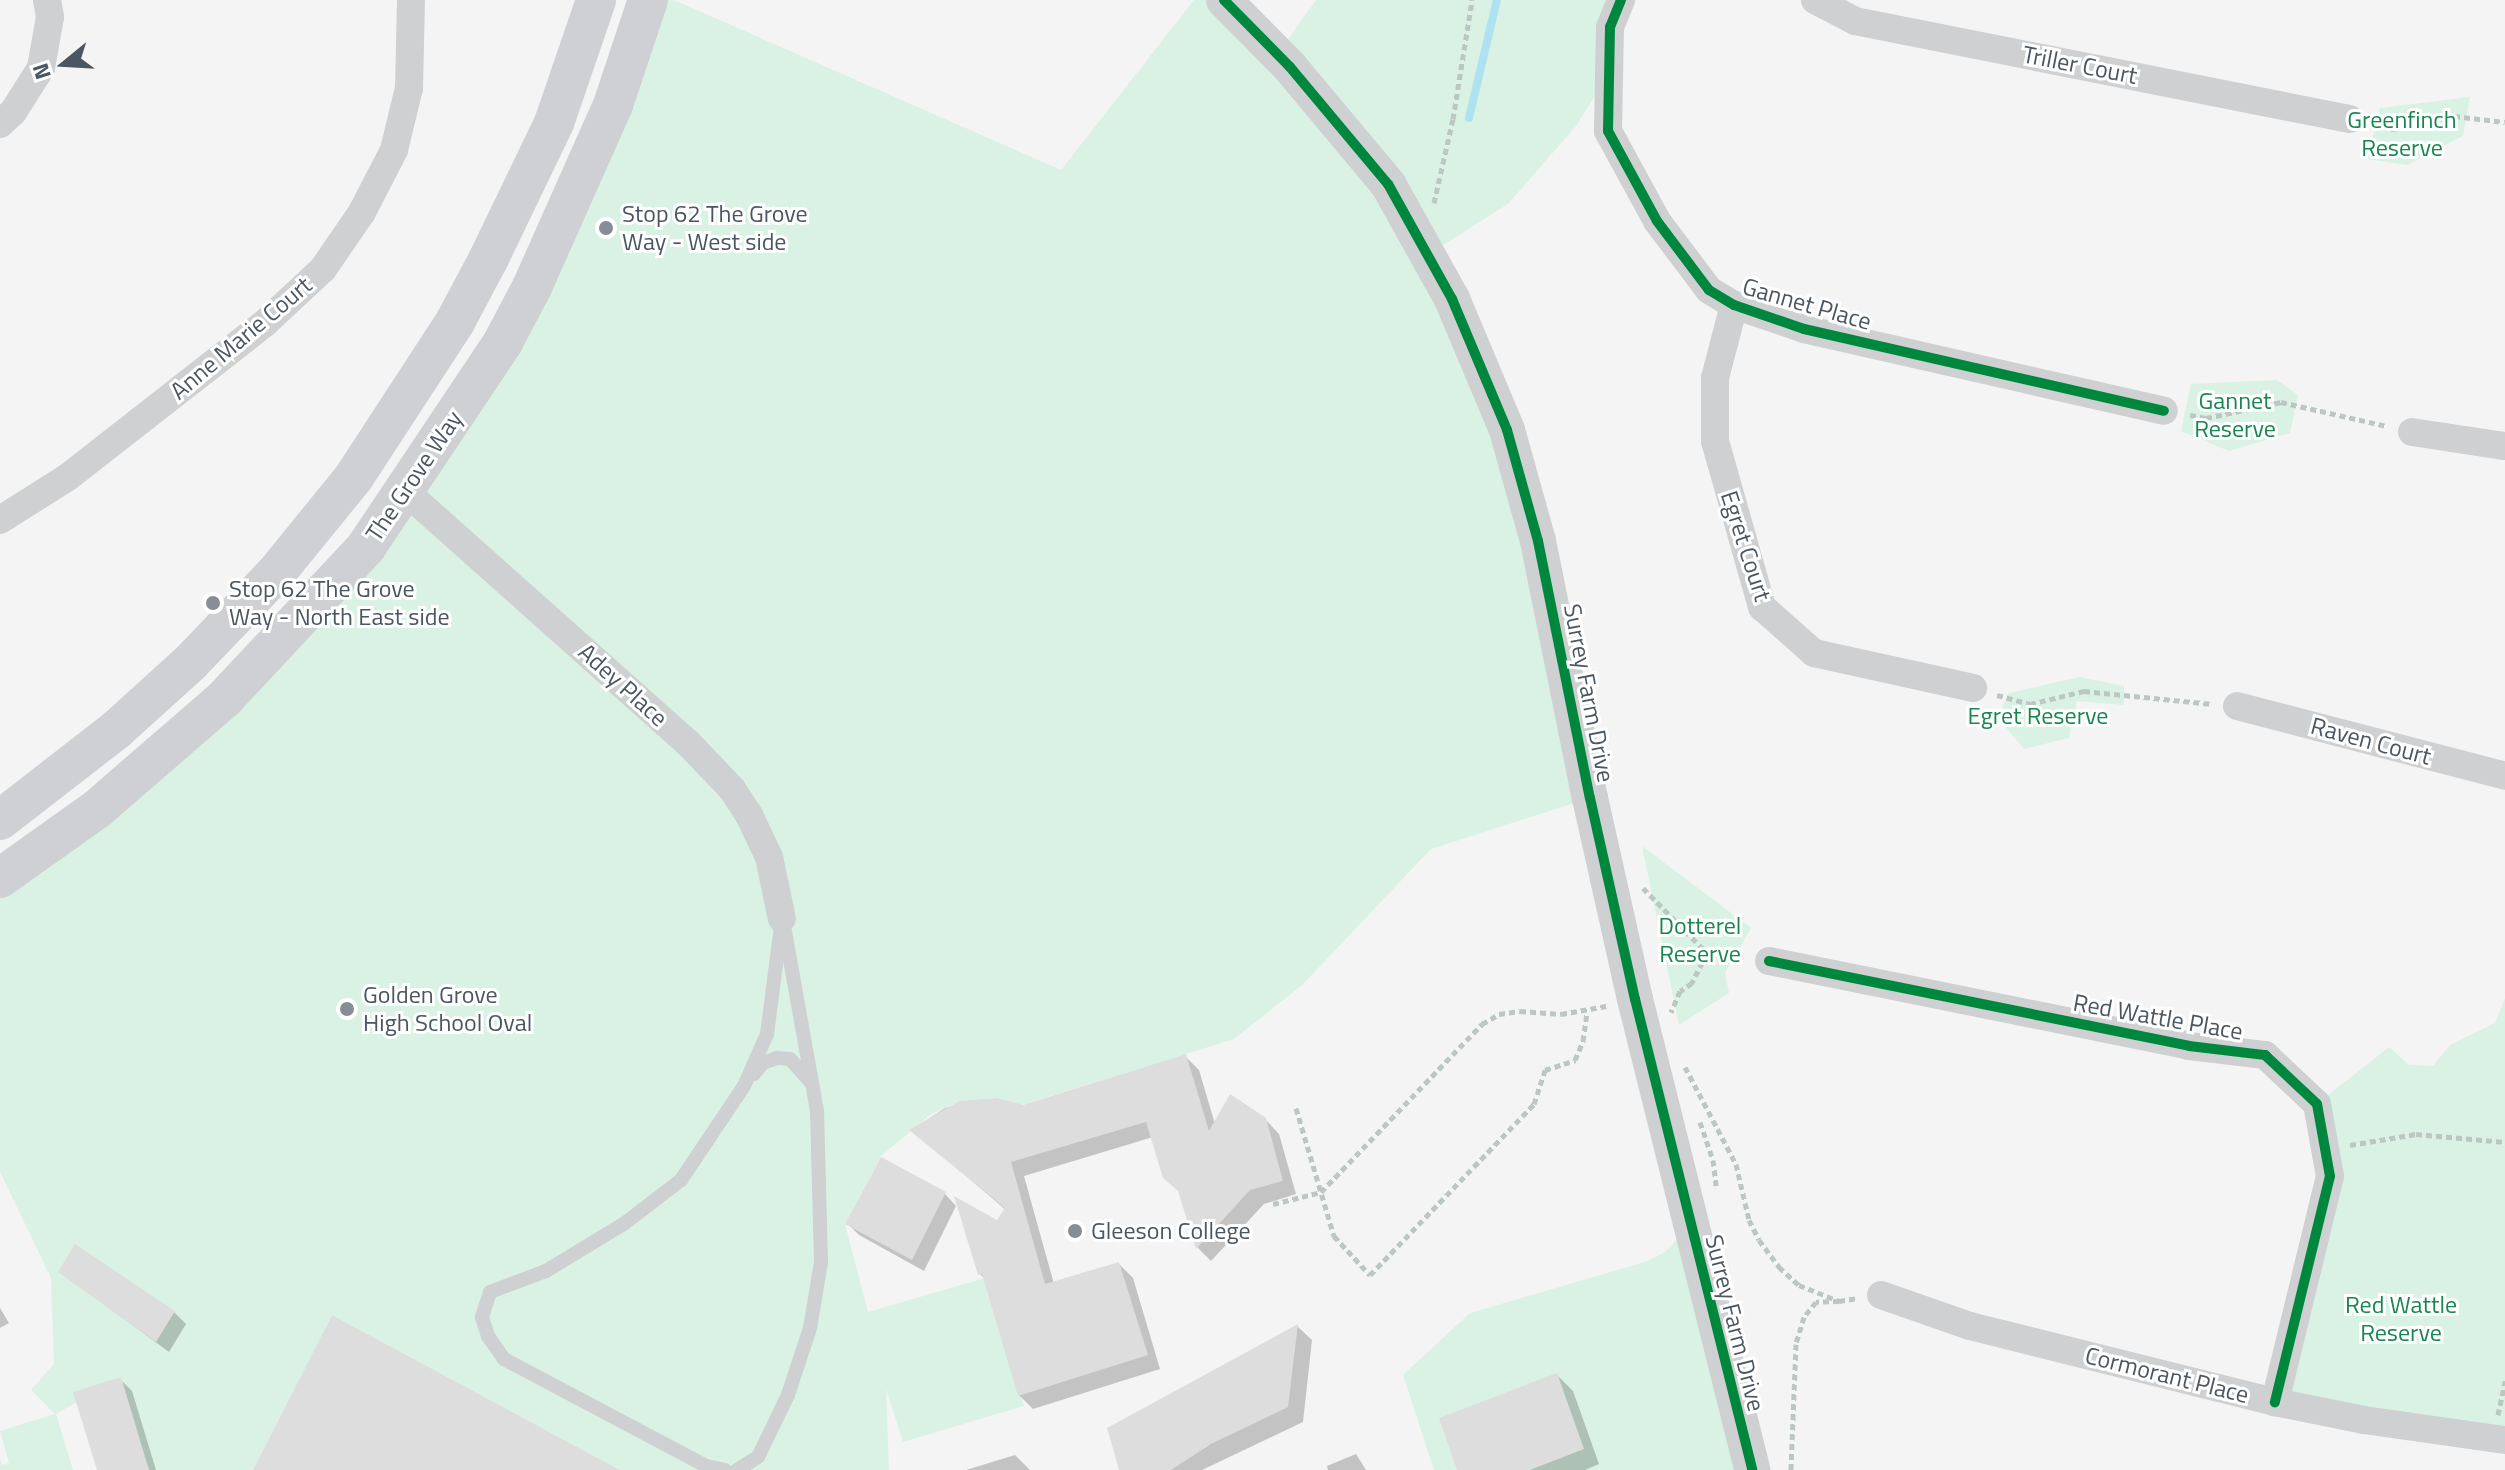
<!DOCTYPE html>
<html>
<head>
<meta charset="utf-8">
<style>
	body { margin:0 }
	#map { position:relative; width:2505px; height:1470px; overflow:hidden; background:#f4f4f4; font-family:"Titillium Web",sans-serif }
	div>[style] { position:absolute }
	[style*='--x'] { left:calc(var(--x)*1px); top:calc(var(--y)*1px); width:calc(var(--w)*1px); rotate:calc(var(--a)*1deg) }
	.green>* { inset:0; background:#d9f2e3 }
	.shadow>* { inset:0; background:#0003 }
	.stream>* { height:8px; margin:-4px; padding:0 4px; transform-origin:4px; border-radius:4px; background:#aee2f0 }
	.building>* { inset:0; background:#ddddde }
	.path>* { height:5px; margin-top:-2.5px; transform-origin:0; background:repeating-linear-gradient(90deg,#bcc7c4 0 6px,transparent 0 10px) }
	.service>* { height:14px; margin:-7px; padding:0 7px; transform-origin:7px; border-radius:7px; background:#ced0d2 }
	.minor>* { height:28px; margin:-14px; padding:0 14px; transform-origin:14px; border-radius:14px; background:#ced0d2 }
	.tertiary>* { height:36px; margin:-18px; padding:0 18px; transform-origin:18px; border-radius:18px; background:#ced0d2 }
	.secondary>* { height:40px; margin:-20px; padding:0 20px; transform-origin:20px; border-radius:20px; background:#ced0d4 }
	.cycleway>* { height:10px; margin:-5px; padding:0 5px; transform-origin:5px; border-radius:5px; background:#00873e }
	.dots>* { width:22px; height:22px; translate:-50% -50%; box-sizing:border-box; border:4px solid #fff; border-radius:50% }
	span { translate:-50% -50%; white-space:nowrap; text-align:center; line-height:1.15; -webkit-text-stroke:6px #fff; paint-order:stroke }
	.street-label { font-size:24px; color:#4a5661 }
	.park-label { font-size:24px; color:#17864f }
	.poi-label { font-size:24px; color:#4a5661 }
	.left { translate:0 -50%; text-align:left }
	.north { position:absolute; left:24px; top:24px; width:80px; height:80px; -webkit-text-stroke:6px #fff; paint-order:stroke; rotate:252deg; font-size:22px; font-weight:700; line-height:32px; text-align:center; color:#4a5661 }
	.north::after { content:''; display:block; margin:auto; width:28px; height:36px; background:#4a5661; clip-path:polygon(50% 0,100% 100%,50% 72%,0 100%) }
</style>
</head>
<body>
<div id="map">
	<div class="green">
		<div style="clip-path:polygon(647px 0,674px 0,1061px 170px,1194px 0,1224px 0,1388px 184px,1507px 430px,1590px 798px,1431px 849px,1302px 985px,1234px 1039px,1012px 1108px,1011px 1102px,997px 1098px,959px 1101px,930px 1115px,881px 1156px,845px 1224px,868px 1312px,985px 1278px,1024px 1406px,903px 1442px,886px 1389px,889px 1470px,620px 1470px,332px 1315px,253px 1470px,149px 1470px,120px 1377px,56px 1414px,73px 1470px,0 1470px,0 1458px,2px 1465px,9px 1463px,0 1431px,55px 1414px,31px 1390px,54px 1364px,51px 1278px,0 1172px,0 887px,241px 682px,466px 398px)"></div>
		<div style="clip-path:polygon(1316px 0,1621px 0,1609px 74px,1576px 126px,1508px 204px,1440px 247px,1286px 42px)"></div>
		<div style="clip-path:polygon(2470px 97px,2463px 136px,2407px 165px,2367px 159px,2380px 108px)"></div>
		<div style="clip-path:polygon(2277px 380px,2298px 395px,2290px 433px,2229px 451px,2181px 431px,2191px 384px)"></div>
		<div style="clip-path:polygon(2080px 677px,2124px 686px,2124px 705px,2077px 701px,2069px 738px,2024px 749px,1997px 717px,2009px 693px)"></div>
		<div style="clip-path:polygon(1642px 846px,1751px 928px,1725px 973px,1729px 993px,1679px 1025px)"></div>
		<div style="clip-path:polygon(2505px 998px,2505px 1440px,2275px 1402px,2330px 1176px,2317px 1104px,2389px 1047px,2409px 1065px,2433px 1066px,2450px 1045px,2495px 1023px)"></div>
		<div style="clip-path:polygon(1690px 1226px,1754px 1470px,1434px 1470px,1403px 1375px,1470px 1313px,1645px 1262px,1665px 1252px)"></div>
	</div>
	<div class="shadow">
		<div style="clip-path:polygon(1185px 1056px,1199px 1070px,1215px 1124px,1265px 1119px,1279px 1134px,1296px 1194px,1264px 1204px,1211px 1261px,1198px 1248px,1181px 1193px,1153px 1137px,1024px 1176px,1054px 1284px,1119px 1264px,1133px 1278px,1160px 1369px,1033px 1409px,1019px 1395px,985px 1279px,980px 1274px,997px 1223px,1006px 1210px,912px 1130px,945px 1108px,978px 1100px,1024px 1107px)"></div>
		<div style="clip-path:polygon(945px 1194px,956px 1206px,924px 1271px,859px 1235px,847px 1223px)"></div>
		<div style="clip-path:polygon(60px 1272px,174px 1312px,186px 1324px,169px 1352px)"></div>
		<div style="clip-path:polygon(0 1308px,9px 1323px,0 1328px)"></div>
		<div style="clip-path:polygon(1297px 1326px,1312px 1340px,1303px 1422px,1202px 1470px,1121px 1470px)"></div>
		<div style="clip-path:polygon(1557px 1375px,1573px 1391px,1599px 1464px,1585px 1470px,1459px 1470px)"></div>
		<div style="clip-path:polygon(120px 1379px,132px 1391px,156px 1470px,99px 1470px)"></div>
		<div style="clip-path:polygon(1356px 1454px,1366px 1470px,1328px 1470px,1327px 1466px)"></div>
		<div style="clip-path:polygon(1015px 1455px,1030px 1470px,966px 1470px)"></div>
	</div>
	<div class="stream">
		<div style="--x:1469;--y:118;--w:121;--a:-76.7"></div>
	</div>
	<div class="building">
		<div style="clip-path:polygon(1186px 1054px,1209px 1131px,1230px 1094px,1266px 1118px,1283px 1181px,1250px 1190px,1196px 1249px,1178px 1191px,1163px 1178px,1146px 1122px,1011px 1162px,1045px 1284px,1119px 1262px,1148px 1355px,1018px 1396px,982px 1274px,978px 1275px,954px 1196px,997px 1220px,1005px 1208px,909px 1130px,959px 1101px,997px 1098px,1023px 1105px)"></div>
		<div style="clip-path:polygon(881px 1157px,946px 1192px,912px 1260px,845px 1224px)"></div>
		<div style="clip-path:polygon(75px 1244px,175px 1311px,156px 1342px,58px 1272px)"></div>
		<div style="clip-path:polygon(332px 1315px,620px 1470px,253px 1470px)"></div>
		<div style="clip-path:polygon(1298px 1324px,1288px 1407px,1211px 1444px,1171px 1470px,1119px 1470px,1107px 1428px)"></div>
		<div style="clip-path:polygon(1557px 1373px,1584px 1449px,1530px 1470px,1457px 1470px,1439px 1418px)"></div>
		<div style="clip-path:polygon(121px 1377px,149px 1470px,97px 1470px,73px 1392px)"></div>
	</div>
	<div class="path">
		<div style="--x:2372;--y:124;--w:21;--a:14"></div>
		<div style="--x:2392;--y:129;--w:63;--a:-11.8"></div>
		<div style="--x:2454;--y:116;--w:51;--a:6.7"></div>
		<div style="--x:1434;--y:203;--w:86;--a:-77.3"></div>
		<div style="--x:1453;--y:119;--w:121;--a:-80.9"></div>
		<div style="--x:2190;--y:415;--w:16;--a:11"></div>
		<div style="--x:2206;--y:418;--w:77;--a:-12"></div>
		<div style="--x:2281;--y:402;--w:109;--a:12.8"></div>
		<div style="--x:1997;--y:695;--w:34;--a:15"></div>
		<div style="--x:2030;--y:704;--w:56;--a:-13.5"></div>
		<div style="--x:2084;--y:691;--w:129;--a:5.8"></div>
		<div style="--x:1643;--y:888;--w:91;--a:45.4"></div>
		<div style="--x:1707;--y:953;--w:34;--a:117"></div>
		<div style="--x:1692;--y:983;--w:14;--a:146"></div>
		<div style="--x:1680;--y:991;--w:23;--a:113"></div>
		<div style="--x:1707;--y:953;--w:39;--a:7"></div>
		<div style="--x:1685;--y:1067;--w:110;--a:62.3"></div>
		<div style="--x:1736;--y:1164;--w:57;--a:76.9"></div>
		<div style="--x:1749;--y:1220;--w:22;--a:63"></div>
		<div style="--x:1759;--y:1240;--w:34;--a:53"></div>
		<div style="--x:1779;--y:1267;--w:27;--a:42"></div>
		<div style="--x:1799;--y:1285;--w:43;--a:21.8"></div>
		<div style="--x:1839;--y:1301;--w:23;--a:178"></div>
		<div style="--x:1816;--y:1302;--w:19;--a:129"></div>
		<div style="--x:1804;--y:1317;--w:28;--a:107"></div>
		<div style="--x:1796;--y:1344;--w:126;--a:92.3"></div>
		<div style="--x:1296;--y:1108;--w:134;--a:73.5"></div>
		<div style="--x:1334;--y:1236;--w:53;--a:47.3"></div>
		<div style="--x:1370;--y:1275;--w:237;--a:-46.2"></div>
		<div style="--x:1534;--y:1104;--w:36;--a:-72"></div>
		<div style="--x:1545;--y:1070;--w:32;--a:-18"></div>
		<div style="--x:1575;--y:1060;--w:21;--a:-67"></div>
		<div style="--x:1583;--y:1041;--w:29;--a:-82"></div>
		<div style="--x:1700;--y:1122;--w:40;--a:71.1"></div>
		<div style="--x:1713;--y:1160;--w:26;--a:83"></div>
		<div style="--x:2350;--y:1145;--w:67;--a:-9.5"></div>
		<div style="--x:2416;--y:1134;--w:89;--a:5.1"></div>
		<div style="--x:1273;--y:1204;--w:49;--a:-14"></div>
		<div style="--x:1321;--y:1192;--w:233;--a:-46.2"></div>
		<div style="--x:1482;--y:1024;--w:20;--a:-30"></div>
		<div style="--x:1499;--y:1014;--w:21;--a:-8"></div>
		<div style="--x:1520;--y:1011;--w:41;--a:4.2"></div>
		<div style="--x:1561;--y:1014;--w:46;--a:-10.1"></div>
		<div style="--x:1839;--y:1301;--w:19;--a:-9"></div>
		<div style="--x:2498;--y:1415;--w:35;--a:-78"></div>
	</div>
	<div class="service">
		<div style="--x:754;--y:1074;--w:14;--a:-51"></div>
		<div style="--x:763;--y:1063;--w:15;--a:-20"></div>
		<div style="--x:777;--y:1058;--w:13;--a:4"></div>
		<div style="--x:790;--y:1059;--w:30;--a:48"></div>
		<div style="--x:725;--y:1470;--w:19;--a:-168"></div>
		<div style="--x:706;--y:1466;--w:229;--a:-152.1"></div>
		<div style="--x:504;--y:1359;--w:28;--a:-125"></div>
		<div style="--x:488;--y:1336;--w:20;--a:-108"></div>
		<div style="--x:482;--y:1317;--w:26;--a:-72"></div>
		<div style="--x:490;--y:1292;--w:60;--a:-20.6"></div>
		<div style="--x:546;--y:1271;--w:92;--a:-31.3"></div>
		<div style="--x:625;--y:1223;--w:71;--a:-37.5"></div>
		<div style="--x:681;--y:1180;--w:113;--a:-56.2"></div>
		<div style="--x:744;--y:1086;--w:57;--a:-66.1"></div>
		<div style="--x:767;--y:1034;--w:116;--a:-82.6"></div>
		<div style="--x:737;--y:1470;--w:25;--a:-32"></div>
		<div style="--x:758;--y:1457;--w:69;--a:-64.2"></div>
		<div style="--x:788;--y:1395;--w:71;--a:-71.8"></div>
		<div style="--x:810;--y:1328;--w:67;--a:-80.5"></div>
		<div style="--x:821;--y:1262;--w:151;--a:-91.5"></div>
		<div style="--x:817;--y:1111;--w:182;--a:-100.1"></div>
	</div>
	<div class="minor">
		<div style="--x:1621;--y:0;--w:29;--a:112"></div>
		<div style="--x:1610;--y:27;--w:104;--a:91.1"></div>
		<div style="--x:1608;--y:131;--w:102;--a:61.4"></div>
		<div style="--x:1657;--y:221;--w:86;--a:53"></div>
		<div style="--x:1709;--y:290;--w:29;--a:31"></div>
		<div style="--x:1734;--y:305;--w:74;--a:18.9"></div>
		<div style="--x:1804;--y:329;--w:369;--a:12.8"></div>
		<div style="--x:1815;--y:0;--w:45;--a:27.7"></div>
		<div style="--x:1855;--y:21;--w:504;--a:11.22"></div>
		<div style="--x:0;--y:124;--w:18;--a:-43"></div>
		<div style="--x:13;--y:112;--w:52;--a:-57.5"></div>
		<div style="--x:41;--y:68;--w:52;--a:-80"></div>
		<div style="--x:50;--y:17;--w:17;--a:-100"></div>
		<div style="--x:1734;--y:305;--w:75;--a:104.6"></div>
		<div style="--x:1715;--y:378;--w:63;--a:90"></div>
		<div style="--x:1715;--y:441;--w:173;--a:74.2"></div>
		<div style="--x:1762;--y:607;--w:69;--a:41.5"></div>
		<div style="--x:1814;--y:653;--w:163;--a:12.4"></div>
		<div style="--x:2412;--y:432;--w:94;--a:8.6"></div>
		<div style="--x:405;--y:491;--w:380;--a:41.7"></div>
		<div style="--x:689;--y:744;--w:62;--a:46.3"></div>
		<div style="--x:732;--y:789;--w:31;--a:57"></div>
		<div style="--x:749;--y:815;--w:47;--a:64.5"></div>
		<div style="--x:769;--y:857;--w:63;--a:78.2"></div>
		<div style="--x:0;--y:520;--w:80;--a:-32.3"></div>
		<div style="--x:68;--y:477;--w:250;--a:-38"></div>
		<div style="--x:265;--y:323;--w:79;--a:-43"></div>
		<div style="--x:323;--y:269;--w:69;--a:-55.6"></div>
		<div style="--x:362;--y:212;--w:70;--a:-62.7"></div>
		<div style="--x:394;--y:150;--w:64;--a:-76.4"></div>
		<div style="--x:409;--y:88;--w:88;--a:-88.7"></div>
		<div style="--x:2237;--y:706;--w:277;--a:14.6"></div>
		<div style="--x:1769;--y:961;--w:429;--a:11.4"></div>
		<div style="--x:2189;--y:1046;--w:77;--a:6.8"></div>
		<div style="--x:2265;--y:1055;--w:71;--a:43.3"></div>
		<div style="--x:2317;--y:1104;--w:73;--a:79.8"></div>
		<div style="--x:2330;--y:1176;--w:233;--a:103.7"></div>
		<div style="--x:1881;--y:1295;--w:94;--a:19.2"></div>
		<div style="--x:1970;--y:1326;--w:314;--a:14"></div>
		<div style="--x:2275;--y:1402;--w:91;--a:11.4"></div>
		<div style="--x:2364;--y:1420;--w:142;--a:8.1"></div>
	</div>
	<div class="tertiary">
		<div style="--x:1224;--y:0;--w:94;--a:45.4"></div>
		<div style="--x:1290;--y:67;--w:153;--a:50.1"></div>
		<div style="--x:1388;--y:184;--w:132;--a:60.9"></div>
		<div style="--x:1452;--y:299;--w:142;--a:67.2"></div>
		<div style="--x:1507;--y:430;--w:115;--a:74.4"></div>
		<div style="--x:1538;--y:541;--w:262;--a:78.6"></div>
		<div style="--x:1590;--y:798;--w:206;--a:77.4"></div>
		<div style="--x:1635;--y:999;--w:485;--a:76"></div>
	</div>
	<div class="secondary">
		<div style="--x:0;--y:820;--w:147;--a:-37.8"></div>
		<div style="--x:116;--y:730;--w:100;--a:-42.2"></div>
		<div style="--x:190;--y:663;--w:124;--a:-46.3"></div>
		<div style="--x:276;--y:573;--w:124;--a:-50.9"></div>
		<div style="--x:354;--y:477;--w:185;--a:-56.9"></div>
		<div style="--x:455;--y:322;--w:72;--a:-62"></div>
		<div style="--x:489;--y:258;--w:150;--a:-64.3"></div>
		<div style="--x:554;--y:123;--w:130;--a:-71.1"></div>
		<div style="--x:0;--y:878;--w:119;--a:-35.4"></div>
		<div style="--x:97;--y:809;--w:168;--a:-40.9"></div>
		<div style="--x:224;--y:699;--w:208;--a:-46.9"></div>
		<div style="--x:366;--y:547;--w:247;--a:-56.2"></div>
		<div style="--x:503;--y:342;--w:62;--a:-62.2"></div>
		<div style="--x:532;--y:287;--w:199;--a:-66"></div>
		<div style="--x:613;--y:105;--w:111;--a:-71.6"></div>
	</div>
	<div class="cycleway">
		<div style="--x:1224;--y:0;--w:94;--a:45.4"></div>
		<div style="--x:1290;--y:67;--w:153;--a:50.1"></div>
		<div style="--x:1388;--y:184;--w:132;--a:60.9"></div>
		<div style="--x:1452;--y:299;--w:142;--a:67.2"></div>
		<div style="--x:1507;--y:430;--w:115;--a:74.4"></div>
		<div style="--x:1538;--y:541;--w:262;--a:78.6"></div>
		<div style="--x:1590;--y:798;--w:206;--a:77.4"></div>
		<div style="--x:1635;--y:999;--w:485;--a:76"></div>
		<div style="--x:1621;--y:0;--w:29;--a:112"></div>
		<div style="--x:1610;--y:27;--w:104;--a:91.1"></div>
		<div style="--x:1608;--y:131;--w:102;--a:61.4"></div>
		<div style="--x:1657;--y:221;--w:86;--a:53"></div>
		<div style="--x:1709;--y:290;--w:29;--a:31"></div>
		<div style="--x:1734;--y:305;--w:74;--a:18.9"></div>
		<div style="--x:1804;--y:329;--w:369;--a:12.8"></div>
		<div style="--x:1769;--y:961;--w:429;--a:11.4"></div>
		<div style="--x:2189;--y:1046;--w:77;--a:6.8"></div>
		<div style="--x:2265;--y:1055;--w:71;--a:43.3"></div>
		<div style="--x:2317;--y:1104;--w:73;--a:79.8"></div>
		<div style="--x:2330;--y:1176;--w:233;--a:103.7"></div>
	</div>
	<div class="dots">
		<div style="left:606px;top:228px;background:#868d94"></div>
		<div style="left:213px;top:603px;background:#868d94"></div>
		<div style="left:347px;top:1009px;background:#868d94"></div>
		<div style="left:1075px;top:1231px;background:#868d94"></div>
	</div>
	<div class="street-label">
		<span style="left:2080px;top:65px;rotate:11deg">Triller Court</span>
		<span style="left:1807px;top:304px;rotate:16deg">Gannet Place</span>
		<span style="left:241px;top:338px;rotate:-40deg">Anne Marie Court</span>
		<span style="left:414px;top:476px;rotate:-56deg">The Grove Way</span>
		<span style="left:1746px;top:546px;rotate:72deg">Egret Court</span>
		<span style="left:623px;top:685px;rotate:42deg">Adey Place</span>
		<span style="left:1589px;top:693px;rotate:79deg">Surrey Farm Drive</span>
		<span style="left:2371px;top:741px;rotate:15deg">Raven Court</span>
		<span style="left:2158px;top:1017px;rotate:10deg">Red Wattle Place</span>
		<span style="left:1735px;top:1323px;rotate:76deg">Surrey Farm Drive</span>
		<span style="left:2167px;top:1375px;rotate:14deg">Cormorant Place</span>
	</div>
	<div class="park-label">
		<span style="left:2402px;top:134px">Greenfinch<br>Reserve</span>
		<span style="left:2235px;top:415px">Gannet<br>Reserve</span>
		<span style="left:2038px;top:716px">Egret Reserve</span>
		<span style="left:1700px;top:940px">Dotterel<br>Reserve</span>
		<span style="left:2401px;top:1319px">Red Wattle<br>Reserve</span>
	</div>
	<div class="poi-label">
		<span class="left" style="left:622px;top:228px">Stop 62 The Grove<br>Way - West side</span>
		<span class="left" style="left:229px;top:603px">Stop 62 The Grove<br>Way - North East side</span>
		<span class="left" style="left:363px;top:1009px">Golden Grove<br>High School Oval</span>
		<span class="left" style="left:1091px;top:1231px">Gleeson College</span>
	</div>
	<div class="north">N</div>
</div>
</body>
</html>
